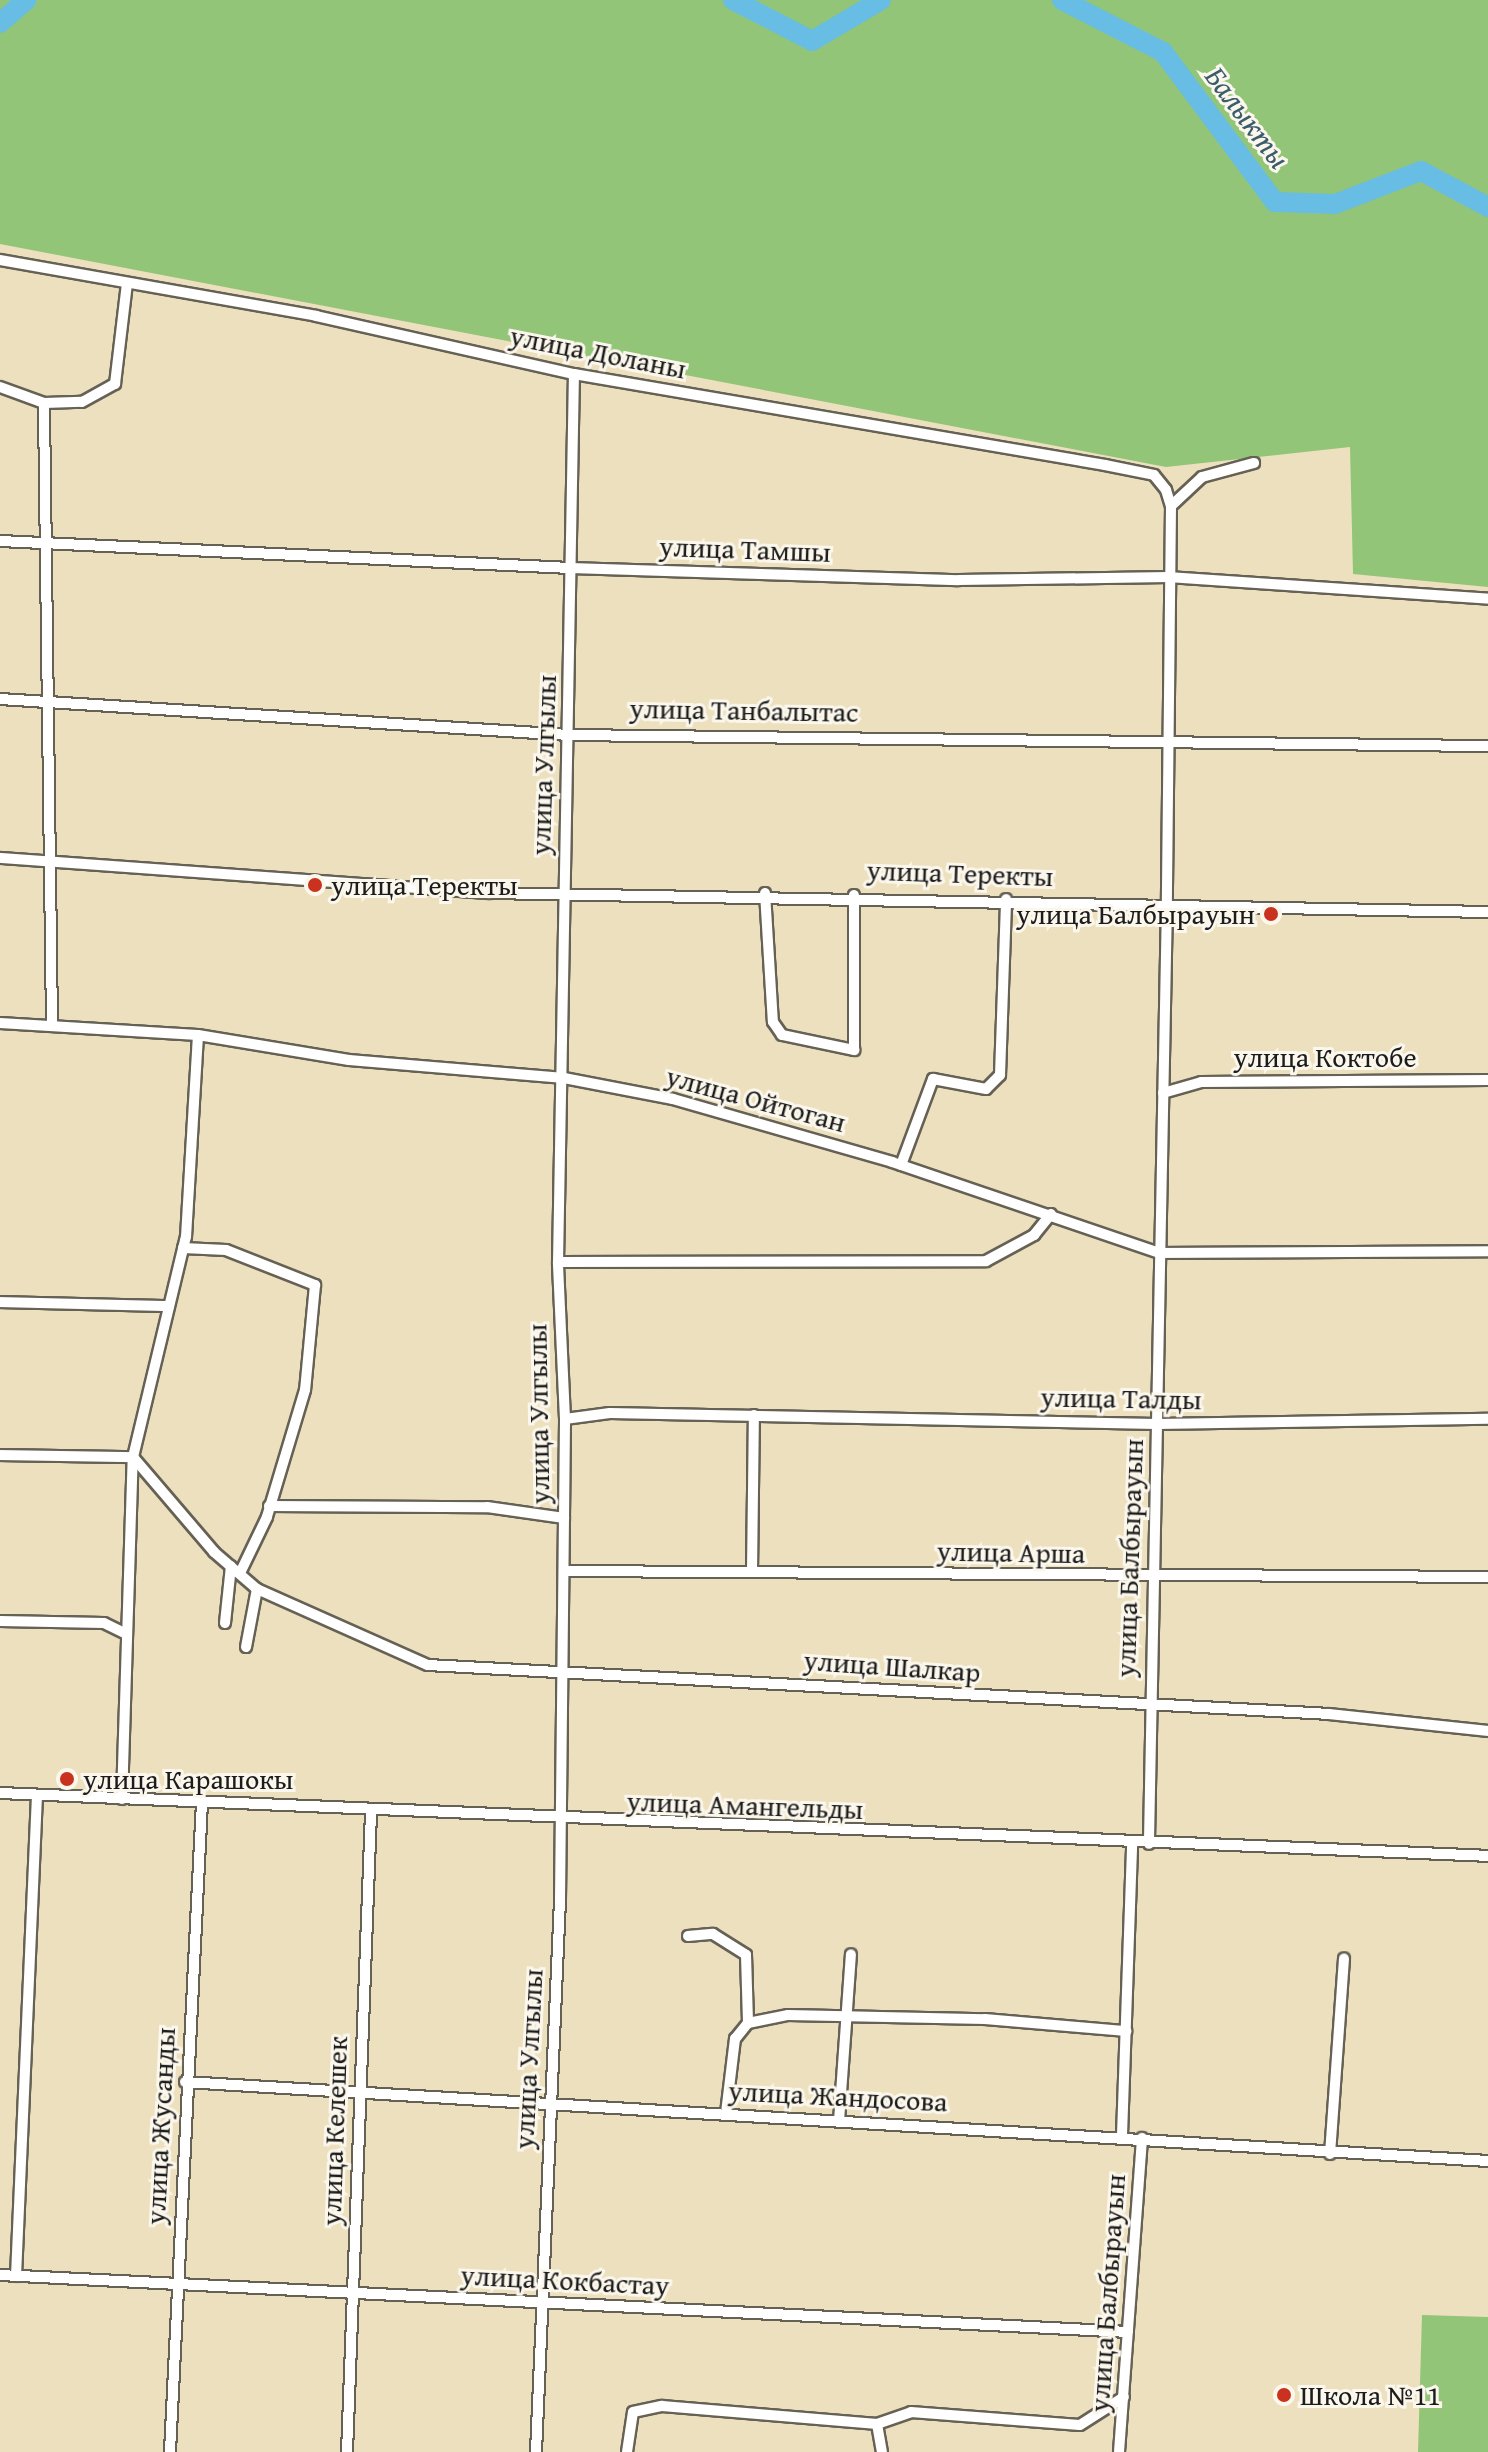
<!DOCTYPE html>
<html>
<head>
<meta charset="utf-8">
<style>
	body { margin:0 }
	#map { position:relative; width:1488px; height:2452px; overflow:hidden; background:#ede0be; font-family:"Gentium Book Plus",serif }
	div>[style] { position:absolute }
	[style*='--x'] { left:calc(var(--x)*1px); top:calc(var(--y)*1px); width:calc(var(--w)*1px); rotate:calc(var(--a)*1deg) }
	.green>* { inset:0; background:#92c577 }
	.river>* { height:20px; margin:-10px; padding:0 10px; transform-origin:10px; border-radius:10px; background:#67bde4 }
	.roads { filter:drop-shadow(2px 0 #656155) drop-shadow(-2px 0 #656155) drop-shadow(0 2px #656155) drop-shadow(0 -2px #656155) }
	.minor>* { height:10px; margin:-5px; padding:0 5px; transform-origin:5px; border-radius:5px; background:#fff }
	.dots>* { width:22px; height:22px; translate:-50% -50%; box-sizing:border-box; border:4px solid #fbf7ec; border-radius:50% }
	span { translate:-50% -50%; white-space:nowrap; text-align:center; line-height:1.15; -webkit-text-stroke:6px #fbf7ec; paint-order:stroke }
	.street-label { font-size:28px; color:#1c1c1c }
	.poi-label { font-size:28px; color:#1c1c1c }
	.left { translate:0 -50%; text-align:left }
	.right { translate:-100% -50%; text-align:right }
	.water-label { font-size:30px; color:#3a5c6c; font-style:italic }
</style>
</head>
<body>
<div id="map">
	<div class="green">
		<div style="clip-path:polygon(0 0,1488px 0,1488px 587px,1353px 574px,1350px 447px,1166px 467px,0 244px)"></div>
		<div style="clip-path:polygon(1422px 2315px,1488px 2317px,1488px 2452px,1418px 2452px)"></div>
	</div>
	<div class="river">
		<div style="--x:733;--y:0;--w:89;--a:27.4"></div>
		<div style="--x:812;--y:41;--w:80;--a:-30.7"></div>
		<div style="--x:1062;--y:0;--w:114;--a:27.2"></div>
		<div style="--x:1163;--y:52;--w:187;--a:53.3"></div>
		<div style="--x:1275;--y:202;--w:60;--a:1.9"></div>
		<div style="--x:1335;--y:204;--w:92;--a:-21"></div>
		<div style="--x:1421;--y:171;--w:76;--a:28.2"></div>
		<div style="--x:0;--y:23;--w:35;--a:-41"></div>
	</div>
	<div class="roads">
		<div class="minor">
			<div style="--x:0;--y:260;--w:321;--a:10"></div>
			<div style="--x:316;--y:316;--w:264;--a:12.7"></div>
			<div style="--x:574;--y:374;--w:539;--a:9.72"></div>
			<div style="--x:1105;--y:465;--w:50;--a:11.5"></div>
			<div style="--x:1154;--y:475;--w:19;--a:51"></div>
			<div style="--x:1166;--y:490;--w:17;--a:73"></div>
			<div style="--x:1171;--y:506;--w:397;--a:90.6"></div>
			<div style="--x:1167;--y:903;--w:941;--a:91.1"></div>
			<div style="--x:0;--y:387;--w:47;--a:20"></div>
			<div style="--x:1171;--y:506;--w:42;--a:-43.1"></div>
			<div style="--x:1202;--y:477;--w:54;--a:-15.1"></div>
			<div style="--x:0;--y:541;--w:571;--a:2.71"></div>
			<div style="--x:570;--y:568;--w:389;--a:1.8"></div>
			<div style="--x:959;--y:580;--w:210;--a:-0.8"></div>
			<div style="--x:1169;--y:577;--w:320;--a:3.9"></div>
			<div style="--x:0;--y:699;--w:570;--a:3.62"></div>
			<div style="--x:569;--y:735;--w:919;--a:0.69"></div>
			<div style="--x:0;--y:858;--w:490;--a:4.1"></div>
			<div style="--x:489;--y:893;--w:999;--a:1.09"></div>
			<div style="--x:765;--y:893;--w:129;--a:86.5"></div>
			<div style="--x:773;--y:1022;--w:16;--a:55"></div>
			<div style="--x:782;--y:1035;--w:74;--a:11.8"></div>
			<div style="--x:854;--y:1050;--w:155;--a:-90"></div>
			<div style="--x:0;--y:1023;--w:198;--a:3.5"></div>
			<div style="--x:198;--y:1035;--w:153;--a:9.4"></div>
			<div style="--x:349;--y:1060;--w:216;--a:4.8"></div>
			<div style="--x:564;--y:1078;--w:111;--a:10.9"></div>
			<div style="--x:673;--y:1099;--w:228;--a:16"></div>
			<div style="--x:892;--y:1162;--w:283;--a:18.8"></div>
			<div style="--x:1160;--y:1253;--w:328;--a:-0.3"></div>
			<div style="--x:52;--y:1026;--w:623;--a:-90.74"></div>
			<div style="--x:44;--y:403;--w:38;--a:-2"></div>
			<div style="--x:82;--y:402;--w:38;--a:-29"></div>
			<div style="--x:115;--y:384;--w:101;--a:-83.2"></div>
			<div style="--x:1163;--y:1093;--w:40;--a:-16"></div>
			<div style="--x:1201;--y:1082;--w:287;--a:-0.4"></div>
			<div style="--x:901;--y:1165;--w:92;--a:-69.6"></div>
			<div style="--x:933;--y:1079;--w:54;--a:10.7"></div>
			<div style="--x:986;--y:1089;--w:20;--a:-45"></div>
			<div style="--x:1000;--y:1075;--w:176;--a:-88"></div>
			<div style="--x:183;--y:1248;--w:43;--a:2.7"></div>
			<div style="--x:226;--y:1250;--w:96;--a:21.5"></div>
			<div style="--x:315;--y:1285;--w:105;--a:95.4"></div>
			<div style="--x:305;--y:1390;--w:133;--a:106.7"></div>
			<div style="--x:267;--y:1517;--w:62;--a:115.7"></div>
			<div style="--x:558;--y:1262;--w:428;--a:-0.1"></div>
			<div style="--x:986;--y:1261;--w:55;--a:-28.4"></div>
			<div style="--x:1034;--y:1235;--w:27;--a:-51"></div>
			<div style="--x:0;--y:1302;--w:169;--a:1.4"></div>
			<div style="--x:565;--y:1419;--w:45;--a:-7.6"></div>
			<div style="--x:610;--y:1413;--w:547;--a:1.15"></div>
			<div style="--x:1157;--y:1424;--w:331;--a:-0.9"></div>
			<div style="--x:0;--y:1455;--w:133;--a:0.9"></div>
			<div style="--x:133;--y:1457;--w:125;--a:49.5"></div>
			<div style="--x:214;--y:1552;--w:57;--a:40.7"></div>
			<div style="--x:257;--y:1589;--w:187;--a:24"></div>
			<div style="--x:428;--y:1665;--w:902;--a:3.11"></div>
			<div style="--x:1329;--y:1714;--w:160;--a:6.1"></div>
			<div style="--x:269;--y:1506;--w:218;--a:0.3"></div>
			<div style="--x:487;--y:1507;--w:78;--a:8.1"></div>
			<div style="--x:564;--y:1571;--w:924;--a:0.37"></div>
			<div style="--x:752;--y:1572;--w:157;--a:-89.3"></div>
			<div style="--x:0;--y:1621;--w:104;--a:1.1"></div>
			<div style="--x:104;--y:1623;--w:25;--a:26"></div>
			<div style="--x:225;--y:1623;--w:57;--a:-84"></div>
			<div style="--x:246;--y:1647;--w:59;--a:-79.3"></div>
			<div style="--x:0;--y:1793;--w:1489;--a:2.42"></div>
			<div style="--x:122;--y:1799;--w:342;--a:-88.2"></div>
			<div style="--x:133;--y:1457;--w:226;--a:-76.5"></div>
			<div style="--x:186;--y:1237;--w:202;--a:-86.6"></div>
			<div style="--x:688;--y:1936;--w:25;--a:-5"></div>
			<div style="--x:713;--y:1934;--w:39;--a:32"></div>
			<div style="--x:746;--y:1955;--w:68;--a:88.3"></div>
			<div style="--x:185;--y:2082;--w:1305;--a:3.47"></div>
			<div style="--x:726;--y:2113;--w:75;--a:-83.1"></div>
			<div style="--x:735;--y:2039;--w:21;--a:-51"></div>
			<div style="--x:748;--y:2023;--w:41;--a:-11.3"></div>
			<div style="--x:788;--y:2015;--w:197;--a:1.2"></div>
			<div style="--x:985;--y:2019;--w:142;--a:4.9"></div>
			<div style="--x:839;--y:2121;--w:167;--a:-85.9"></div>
			<div style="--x:1122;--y:2135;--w:290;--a:-88"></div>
			<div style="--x:1330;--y:2154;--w:196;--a:-85.9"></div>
			<div style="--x:0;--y:2275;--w:1129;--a:2.89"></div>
			<div style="--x:16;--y:2276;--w:481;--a:-87.5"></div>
			<div style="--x:877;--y:2424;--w:36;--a:-19"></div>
			<div style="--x:911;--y:2412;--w:169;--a:4.4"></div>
			<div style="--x:1080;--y:2425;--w:52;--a:-32.5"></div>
			<div style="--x:170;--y:2452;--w:650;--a:-87.18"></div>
			<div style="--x:347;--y:2452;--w:640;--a:-87.85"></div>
			<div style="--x:536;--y:2452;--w:554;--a:-87.51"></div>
			<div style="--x:560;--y:1899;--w:480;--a:-89.4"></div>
			<div style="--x:565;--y:1419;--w:157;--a:-92.6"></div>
			<div style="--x:558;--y:1262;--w:888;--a:-88.97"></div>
			<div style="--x:627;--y:2452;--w:40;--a:-81.5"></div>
			<div style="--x:633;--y:2412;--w:30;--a:-12"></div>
			<div style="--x:662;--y:2406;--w:216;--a:4.8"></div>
			<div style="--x:877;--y:2424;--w:28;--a:80"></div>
			<div style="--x:1119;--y:2452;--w:315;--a:-85.8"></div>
		</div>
	</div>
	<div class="dots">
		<div style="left:315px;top:885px;background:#c8321e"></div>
		<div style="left:1271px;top:914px;background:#c8321e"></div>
		<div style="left:67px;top:1779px;background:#c8321e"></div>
		<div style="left:1284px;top:2395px;background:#c8321e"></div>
	</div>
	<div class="street-label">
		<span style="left:598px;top:352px;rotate:11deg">улица Доланы</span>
		<span style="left:745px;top:549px;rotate:2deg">улица Тамшы</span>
		<span style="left:744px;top:710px;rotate:1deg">улица Танбалытас</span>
		<span style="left:543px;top:765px;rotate:-88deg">улица Улгылы</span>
		<span style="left:960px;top:873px;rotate:2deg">улица Теректы</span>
		<span style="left:1325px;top:1057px">улица Коктобе</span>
		<span style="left:756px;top:1099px;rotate:15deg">улица Ойтоган</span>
		<span style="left:1121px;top:1398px;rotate:1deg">улица Талды</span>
		<span style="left:538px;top:1414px;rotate:-91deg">улица Улгылы</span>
		<span style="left:1011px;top:1552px;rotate:1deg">улица Арша</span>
		<span style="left:1129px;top:1558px;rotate:-88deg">улица Балбырауын</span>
		<span style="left:892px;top:1666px;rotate:4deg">улица Шалкар</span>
		<span style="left:745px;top:1805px;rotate:2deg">улица Амангельды</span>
		<span style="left:528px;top:2059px;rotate:-87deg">улица Улгылы</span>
		<span style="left:838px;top:2096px;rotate:3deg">улица Жандосова</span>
		<span style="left:160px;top:2126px;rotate:-87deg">улица Жусанды</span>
		<span style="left:334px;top:2131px;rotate:-88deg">улица Келешек</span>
		<span style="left:565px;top:2280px;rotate:3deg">улица Кокбастау</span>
		<span style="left:1107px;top:2293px;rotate:-86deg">улица Балбырауын</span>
	</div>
	<div class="poi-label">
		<span class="left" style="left:331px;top:885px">улица Теректы</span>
		<span class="right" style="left:1255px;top:914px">улица Балбырауын</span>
		<span class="left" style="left:83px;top:1779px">улица Карашокы</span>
		<span class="left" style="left:1300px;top:2395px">Школа №11</span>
	</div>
	<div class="water-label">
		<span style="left:1248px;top:117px;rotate:53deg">Балыкты</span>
	</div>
</div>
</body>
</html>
